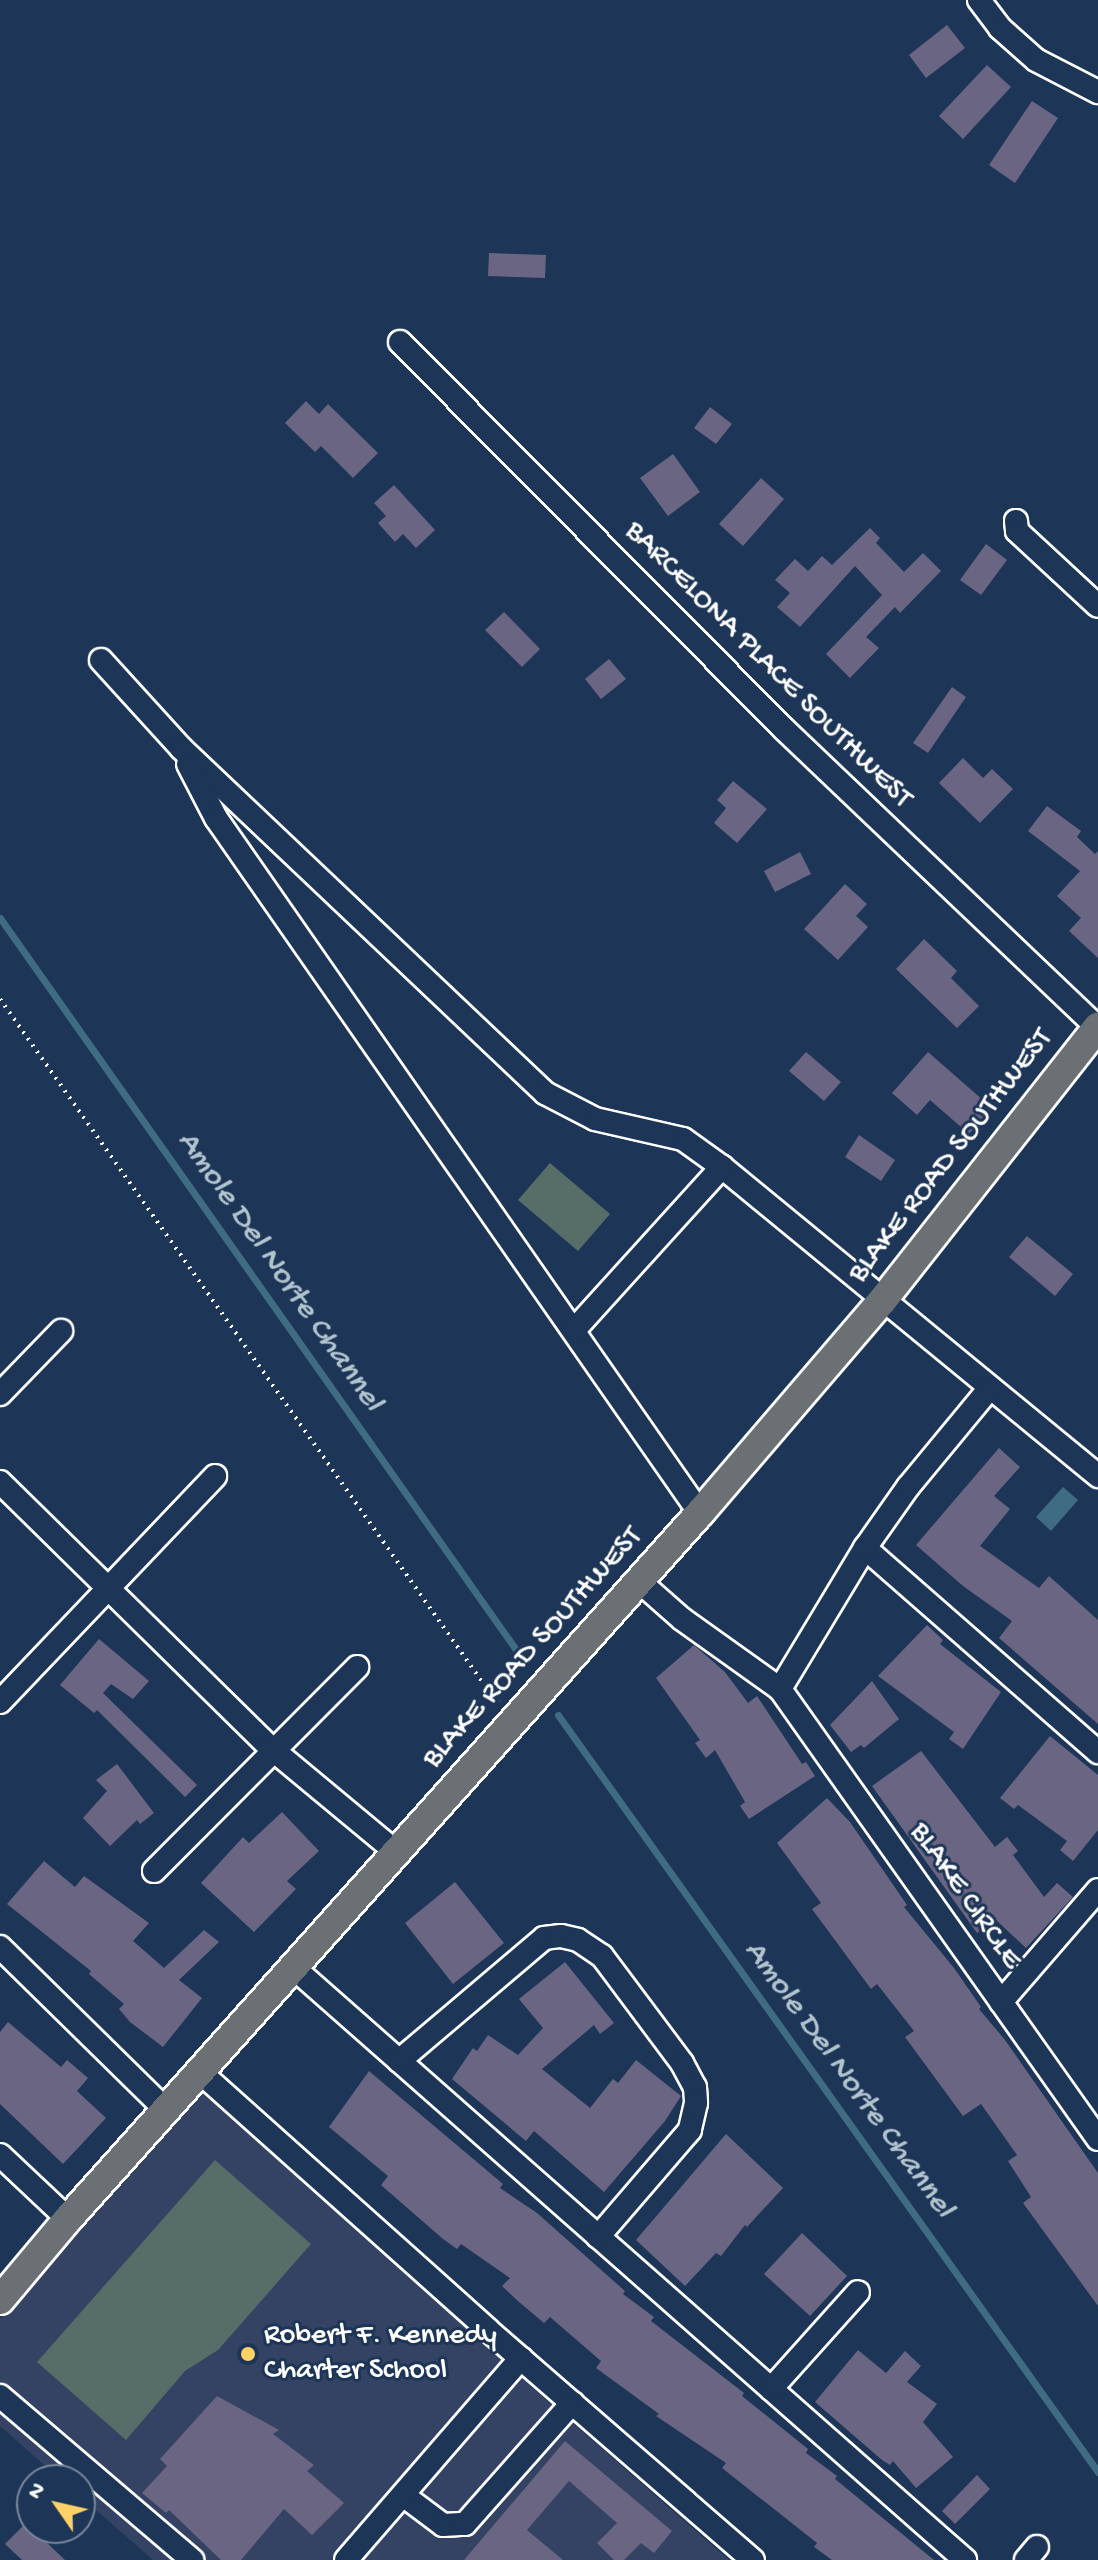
<!DOCTYPE html>
<html>
<head>
<meta charset="utf-8">
<style>
	body { margin:0 }
	#map { position:relative; width:1098px; height:2560px; overflow:hidden; background:#1d3557; font-family:"Gochi Hand",sans-serif }
	div>[style] { position:absolute }
	[style*='--x'] { left:calc(var(--x)*1px); top:calc(var(--y)*1px); width:calc(var(--w)*1px); rotate:calc(var(--a)*1deg) }
	.built>* { inset:0; background:#344364 }
	.green>* { inset:0; background:#576d68 }
	.water>* { inset:0; background:#3f6b83 }
	.stream>* { height:7px; margin:-3.5px; padding:0 3.5px; transform-origin:3.5px; border-radius:3.5px; background:#3f6b83 }
	.building>* { inset:0; background:#6a6582 }
	.path>* { height:4px; margin-top:-2px; transform-origin:0; background:repeating-linear-gradient(90deg,#fff 0 2px,transparent 0 8px) }
	.roads { filter:drop-shadow(2px 0 #fff) drop-shadow(-2px 0 #fff) drop-shadow(0 2px #fff) drop-shadow(0 -2px #fff) }
	.minor>* { height:22px; margin:-11px; padding:0 11px; transform-origin:11px; border-radius:11px; background:#1d3557 }
	.major>* { height:28px; margin:-14px; padding:0 14px; transform-origin:14px; border-radius:14px; background:#6a7074 }
	.dots>* { width:22px; height:22px; translate:-50% -50%; box-sizing:border-box; border:4px solid #1d3557; border-radius:50% }
	span { translate:-50% -50%; white-space:nowrap; text-align:center; line-height:1.15; -webkit-text-stroke:6px #1d3557; paint-order:stroke }
	.street-label { font-size:30px; color:#fff }
	.poi-label { font-size:30px; color:#fff }
	.left { translate:0 -50%; text-align:left }
	.water-label { font-size:32px; color:#b2c4cd; font-style:italic }
	.north { position:absolute; left:16px; top:2464px; width:80px; height:80px; box-sizing:border-box; background:#1d3557; border:2px solid #77869a; border-radius:50%; rotate:304deg; font-size:22px; font-weight:700; line-height:32px; text-align:center; color:#fff }
	.north::after { content:''; display:block; margin:auto; width:28px; height:36px; background:#ffd166; clip-path:polygon(50% 0,100% 100%,50% 72%,0 100%) }
</style>
</head>
<body>
<div id="map">
	<div class="built">
		<div style="clip-path:polygon(204px 2093px,535px 2390px,729px 2560px,153px 2560px,80px 2496px,80px 2480px,61px 2480px,0 2426px,0 2319px,189px 2104px)"></div>
	</div>
	<div class="green">
		<div style="clip-path:polygon(550px 1163px,610px 1214px,578px 1251px,518px 1200px)"></div>
		<div style="clip-path:polygon(215px 2160px,311px 2244px,218px 2350px,185px 2371px,126px 2440px,37px 2362px)"></div>
	</div>
	<div class="water">
		<div style="clip-path:polygon(1063px 1487px,1078px 1500px,1051px 1531px,1036px 1517px)"></div>
	</div>
	<div class="stream">
		<div style="--x:0;--y:918;--w:901;--a:54.81"></div>
		<div style="--x:558;--y:1715;--w:930;--a:54.5"></div>
	</div>
	<div class="building">
		<div style="clip-path:polygon(947px 25px,965px 48px,926px 78px,909px 55px)"></div>
		<div style="clip-path:polygon(987px 65px,1011px 87px,963px 139px,939px 116px)"></div>
		<div style="clip-path:polygon(1032px 101px,1058px 118px,1015px 183px,989px 165px)"></div>
		<div style="clip-path:polygon(489px 253px,546px 255px,545px 278px,488px 276px)"></div>
		<div style="clip-path:polygon(306px 401px,319px 414px,328px 404px,378px 453px,353px 478px,321px 446px,315px 452px,285px 423px)"></div>
		<div style="clip-path:polygon(710px 407px,732px 424px,716px 444px,694px 428px)"></div>
		<div style="clip-path:polygon(673px 454px,700px 492px,668px 516px,640px 478px)"></div>
		<div style="clip-path:polygon(761px 478px,784px 499px,743px 546px,719px 524px)"></div>
		<div style="clip-path:polygon(394px 485px,435px 530px,416px 548px,403px 534px,395px 542px,378px 523px,386px 516px,374px 503px)"></div>
		<div style="clip-path:polygon(870px 528px,880px 538px,876px 543px,904px 572px,923px 553px,941px 571px,900px 613px,895px 607px,866px 637px,879px 648px,850px 678px,826px 654px,882px 595px,855px 566px,800px 627px,777px 607px,790px 593px,775px 580px,795px 559px,808px 571px,822px 556px,832px 565px)"></div>
		<div style="clip-path:polygon(986px 544px,1007px 560px,981px 595px,960px 580px)"></div>
		<div style="clip-path:polygon(504px 612px,540px 649px,522px 667px,485px 630px)"></div>
		<div style="clip-path:polygon(609px 659px,626px 679px,601px 699px,585px 679px)"></div>
		<div style="clip-path:polygon(952px 687px,966px 697px,928px 753px,913px 743px)"></div>
		<div style="clip-path:polygon(963px 758px,983px 778px,992px 769px,1013px 789px,980px 823px,939px 783px)"></div>
		<div style="clip-path:polygon(733px 781px,767px 809px,737px 843px,714px 823px,726px 808px,717px 800px)"></div>
		<div style="clip-path:polygon(1047px 806px,1081px 831px,1077px 837px,1095px 854px,1098px 851px,1098px 958px,1069px 931px,1081px 918px,1057px 896px,1080px 871px,1028px 831px)"></div>
		<div style="clip-path:polygon(800px 852px,811px 874px,775px 892px,764px 871px)"></div>
		<div style="clip-path:polygon(845px 884px,867px 904px,856px 916px,868px 927px,838px 960px,804px 929px)"></div>
		<div style="clip-path:polygon(924px 939px,957px 971px,951px 978px,979px 1006px,957px 1028px,896px 969px)"></div>
		<div style="clip-path:polygon(806px 1052px,841px 1082px,824px 1101px,789px 1071px)"></div>
		<div style="clip-path:polygon(928px 1052px,992px 1108px,969px 1134px,930px 1100px,917px 1115px,892px 1093px)"></div>
		<div style="clip-path:polygon(859px 1135px,895px 1160px,881px 1181px,845px 1157px)"></div>
		<div style="clip-path:polygon(1027px 1236px,1073px 1274px,1055px 1296px,1009px 1257px)"></div>
		<div style="clip-path:polygon(999px 1448px,1020px 1467px,994px 1496px,1010px 1509px,980px 1546px,1039px 1588px,1049px 1576px,1098px 1620px,1098px 1724px,999px 1638px,1012px 1621px,963px 1586px,916px 1545px)"></div>
		<div style="clip-path:polygon(927px 1625px,943px 1640px,940px 1644px,1001px 1692px,963px 1749px,949px 1739px,954px 1732px,878px 1676px)"></div>
		<div style="clip-path:polygon(99px 1639px,149px 1681px,133px 1699px,111px 1684px,103px 1693px,197px 1785px,185px 1797px,97px 1710px,94px 1713px,60px 1685px)"></div>
		<div style="clip-path:polygon(694px 1645px,725px 1672px,748px 1703px,757px 1696px,802px 1764px,806px 1762px,815px 1776px,749px 1819px,740px 1806px,745px 1802px,715px 1750px,706px 1758px,695px 1743px,700px 1740px,656px 1678px)"></div>
		<div style="clip-path:polygon(872px 1681px,899px 1719px,864px 1748px,861px 1745px,851px 1752px,830px 1725px)"></div>
		<div style="clip-path:polygon(1050px 1736px,1098px 1775px,1098px 1830px,1073px 1861px,1060px 1850px,1067px 1841px,1018px 1805px,1014px 1809px,1000px 1798px)"></div>
		<div style="clip-path:polygon(921px 1751px,995px 1847px,1007px 1837px,1018px 1851px,1013px 1855px,1044px 1897px,1057px 1883px,1073px 1897px,1026px 1948px,996px 1920px,977px 1933px,872px 1786px)"></div>
		<div style="clip-path:polygon(117px 1764px,154px 1813px,140px 1824px,137px 1820px,110px 1846px,83px 1818px,107px 1791px,96px 1780px)"></div>
		<div style="clip-path:polygon(827px 1798px,850px 1822px,907px 1905px,904px 1907px,954px 1968px,981px 2007px,979px 2009px,1005px 2040px,1098px 2173px,1098px 2306px,1023px 2203px,1031px 2197px,1008px 2161px,1017px 2155px,981px 2104px,963px 2116px,905px 2037px,914px 2031px,877px 1984px,871px 1989px,812px 1909px,821px 1903px,777px 1843px)"></div>
		<div style="clip-path:polygon(282px 1812px,319px 1851px,287px 1881px,296px 1889px,254px 1932px,201px 1883px,243px 1837px,249px 1843px)"></div>
		<div style="clip-path:polygon(44px 1861px,75px 1887px,84px 1876px,149px 1923px,133px 1941px,164px 1968px,204px 1930px,219px 1942px,179px 1980px,202px 1998px,163px 2047px,130px 2022px,119px 2009px,124px 2004px,89px 1974px,91px 1971px,7px 1904px)"></div>
		<div style="clip-path:polygon(455px 1882px,504px 1943px,453px 1984px,405px 1923px)"></div>
		<div style="clip-path:polygon(565px 1962px,614px 2023px,600px 2034px,594px 2025px,542px 2069px,590px 2108px,613px 2079px,618px 2083px,636px 2060px,681px 2096px,665px 2121px,604px 2192px,534px 2131px,526px 2141px,452px 2079px,473px 2048px,477px 2051px,488px 2035px,518px 2055px,543px 2028px,519px 1999px)"></div>
		<div style="clip-path:polygon(8px 2022px,61px 2067px,67px 2060px,88px 2078px,77px 2091px,106px 2118px,63px 2164px,0 2104px,0 2032px)"></div>
		<div style="clip-path:polygon(369px 2071px,503px 2184px,500px 2188px,537px 2213px,625px 2291px,623px 2294px,654px 2317px,651px 2321px,744px 2393px,742px 2396px,808px 2449px,806px 2453px,837px 2476px,835px 2479px,934px 2560px,832px 2560px,814px 2547px,817px 2543px,722px 2468px,726px 2463px,656px 2416px,659px 2414px,596px 2368px,601px 2361px,550px 2317px,544px 2323px,519px 2302px,502px 2286px,510px 2278px,461px 2244px,457px 2249px,443px 2239px,381px 2185px,388px 2176px,329px 2127px)"></div>
		<div style="clip-path:polygon(726px 2134px,783px 2188px,747px 2227px,745px 2225px,721px 2256px,716px 2253px,685px 2286px,636px 2240px)"></div>
		<div style="clip-path:polygon(802px 2233px,847px 2276px,810px 2316px,764px 2274px)"></div>
		<div style="clip-path:polygon(858px 2350px,886px 2373px,905px 2351px,921px 2366px,907px 2382px,937px 2404px,923px 2422px,953px 2457px,916px 2488px,893px 2461px,890px 2465px,882px 2460px,815px 2402px)"></div>
		<div style="clip-path:polygon(217px 2396px,279px 2430px,273px 2434px,314px 2465px,307px 2471px,344px 2503px,312px 2535px,284px 2509px,241px 2560px,221px 2560px,169px 2510px,166px 2513px,142px 2493px,167px 2466px,160px 2459px)"></div>
		<div style="clip-path:polygon(565px 2441px,672px 2531px,654px 2553px,641px 2543px,624px 2560px,614px 2560px,597px 2543px,617px 2523px,569px 2481px,527px 2530px,563px 2560px,464px 2560px)"></div>
		<div style="clip-path:polygon(977px 2475px,990px 2489px,955px 2524px,942px 2511px)"></div>
		<div style="clip-path:polygon(26px 2523px,65px 2560px,22px 2560px,5px 2544px)"></div>
	</div>
	<div class="path">
		<div style="--x:0;--y:999;--w:846;--a:54.77"></div>
		<div style="--x:488;--y:1690;--w:16;--a:43"></div>
	</div>
	<div class="roads">
		<div class="minor">
			<div style="--x:979;--y:0;--w:35;--a:53"></div>
			<div style="--x:1000;--y:28;--w:48;--a:41.6"></div>
			<div style="--x:1036;--y:60;--w:70;--a:27.3"></div>
			<div style="--x:400;--y:342;--w:545;--a:45.22"></div>
			<div style="--x:784;--y:729;--w:432;--a:43.6"></div>
			<div style="--x:1016;--y:521;--w:10;--a:84"></div>
			<div style="--x:1017;--y:531;--w:110;--a:42.8"></div>
			<div style="--x:101;--y:660;--w:119;--a:47.7"></div>
			<div style="--x:181;--y:748;--w:502;--a:43.46"></div>
			<div style="--x:545;--y:1093;--w:56;--a:27.5"></div>
			<div style="--x:595;--y:1119;--w:90;--a:12.8"></div>
			<div style="--x:683;--y:1139;--w:48;--a:35.7"></div>
			<div style="--x:722;--y:1167;--w:487;--a:39.4"></div>
			<div style="--x:188;--y:764;--w:61;--a:62.6"></div>
			<div style="--x:216;--y:818;--w:847;--a:55.15"></div>
			<div style="--x:575;--y:1329;--w:219;--a:-47.8"></div>
			<div style="--x:0;--y:1394;--w:88;--a:-45.9"></div>
			<div style="--x:0;--y:1482;--w:381;--a:44.5"></div>
			<div style="--x:272;--y:1749;--w:161;--a:39.7"></div>
			<div style="--x:865;--y:1548;--w:310;--a:41.2"></div>
			<div style="--x:640;--y:1582;--w:56;--a:41.4"></div>
			<div style="--x:682;--y:1619;--w:120;--a:35.5"></div>
			<div style="--x:780;--y:1689;--w:551;--a:54.75"></div>
			<div style="--x:780;--y:1689;--w:165;--a:-58.9"></div>
			<div style="--x:865;--y:1548;--w:75;--a:-54.8"></div>
			<div style="--x:908;--y:1487;--w:129;--a:-50.4"></div>
			<div style="--x:0;--y:1702;--w:312;--a:-46.4"></div>
			<div style="--x:154;--y:1871;--w:288;--a:-45.1"></div>
			<div style="--x:0;--y:1947;--w:233;--a:44.5"></div>
			<div style="--x:294;--y:1968;--w:895;--a:41.42"></div>
			<div style="--x:1001;--y:2002;--w:148;--a:-49.1"></div>
			<div style="--x:399;--y:2061;--w:190;--a:-40.3"></div>
			<div style="--x:544;--y:1938;--w:17;--a:-7"></div>
			<div style="--x:561;--y:1936;--w:17;--a:13"></div>
			<div style="--x:578;--y:1940;--w:29;--a:34"></div>
			<div style="--x:602;--y:1956;--w:134;--a:53.2"></div>
			<div style="--x:682;--y:2063;--w:27;--a:62"></div>
			<div style="--x:695;--y:2087;--w:16;--a:86"></div>
			<div style="--x:696;--y:2103;--w:28;--a:103"></div>
			<div style="--x:690;--y:2130;--w:141;--a:130.7"></div>
			<div style="--x:201;--y:2073;--w:385;--a:41.8"></div>
			<div style="--x:488;--y:2330;--w:351;--a:41"></div>
			<div style="--x:0;--y:2155;--w:93;--a:43.3"></div>
			<div style="--x:771;--y:2389;--w:130;--a:-48.1"></div>
			<div style="--x:0;--y:2396;--w:253;--a:40.5"></div>
			<div style="--x:403;--y:2495;--w:50;--a:36.9"></div>
			<div style="--x:443;--y:2525;--w:22;--a:-3"></div>
			<div style="--x:465;--y:2524;--w:162;--a:-48.5"></div>
			<div style="--x:346;--y:2560;--w:267;--a:-49.1"></div>
			<div style="--x:1026;--y:2560;--w:17;--a:-50"></div>
		</div>
		<div class="major">
			<div style="--x:0;--y:2300;--w:106;--a:-50"></div>
			<div style="--x:68;--y:2219;--w:948;--a:-48.17"></div>
			<div style="--x:700;--y:1513;--w:279;--a:-49.4"></div>
			<div style="--x:882;--y:1301;--w:349;--a:-51.8"></div>
		</div>
	</div>
	<div class="dots">
		<div style="left:248px;top:2354px;background:#ffd166"></div>
	</div>
	<div class="street-label">
		<span style="left:767px;top:666px;rotate:45deg">BARCELONA PLACE SOUTHWEST</span>
		<span style="left:952px;top:1157px;rotate:-52deg">BLAKE ROAD SOUTHWEST</span>
		<span style="left:534px;top:1649px;rotate:-48deg">BLAKE ROAD SOUTHWEST</span>
		<span style="left:964px;top:1897px;rotate:55deg">BLAKE CIRCLE</span>
	</div>
	<div class="poi-label">
		<span class="left" style="left:264px;top:2354px">Robert F. Kennedy<br>Charter School</span>
	</div>
	<div class="water-label">
		<span style="left:279px;top:1272px;rotate:55deg">Amole Del Norte Channel</span>
		<span style="left:848px;top:2080px;rotate:54deg">Amole Del Norte Channel</span>
	</div>
	<div class="north">N</div>
</div>
</body>
</html>
